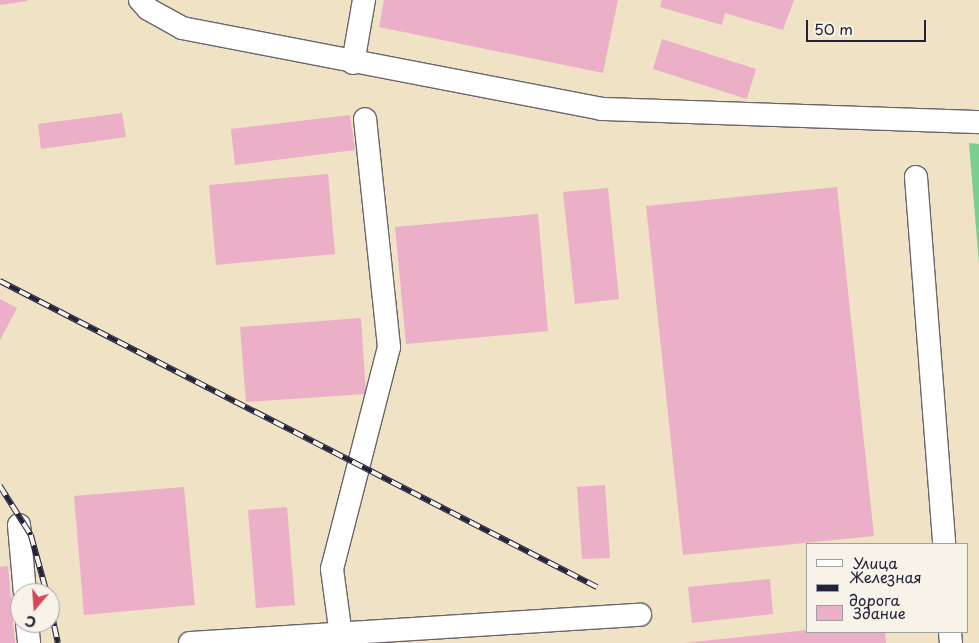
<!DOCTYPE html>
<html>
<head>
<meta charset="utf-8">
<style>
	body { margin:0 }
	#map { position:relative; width:979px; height:643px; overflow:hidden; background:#f0e2c5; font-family:"Playpen Sans",sans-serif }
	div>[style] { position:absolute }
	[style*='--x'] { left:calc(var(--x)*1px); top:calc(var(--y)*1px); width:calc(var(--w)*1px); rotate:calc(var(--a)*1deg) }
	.green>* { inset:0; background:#7cce8f }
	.building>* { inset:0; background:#ebafc7 }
	.roads { filter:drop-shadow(1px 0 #6a656b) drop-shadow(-1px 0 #6a656b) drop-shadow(0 1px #6a656b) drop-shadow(0 -1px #6a656b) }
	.minor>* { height:22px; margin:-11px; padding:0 11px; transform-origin:11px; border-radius:11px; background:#fff }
	.rail>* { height:5.5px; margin-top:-2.75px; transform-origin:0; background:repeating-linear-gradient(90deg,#f7f3e8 0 11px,#22223b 0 22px); box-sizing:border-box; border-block:1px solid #22223b }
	span { translate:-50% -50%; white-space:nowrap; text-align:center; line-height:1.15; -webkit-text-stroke:4.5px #f7f3e8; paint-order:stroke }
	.legend { position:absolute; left:806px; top:543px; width:162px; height:90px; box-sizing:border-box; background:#f7f3e8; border:1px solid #a29fa3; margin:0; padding:6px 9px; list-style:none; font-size:15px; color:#22223b }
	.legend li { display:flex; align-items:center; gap:10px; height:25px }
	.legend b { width:25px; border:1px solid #a29fa3 }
	.north { position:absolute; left:10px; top:583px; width:50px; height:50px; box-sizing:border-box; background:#f7f3e8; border:1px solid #a29fa3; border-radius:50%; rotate:198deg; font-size:14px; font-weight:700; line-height:20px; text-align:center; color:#22223b }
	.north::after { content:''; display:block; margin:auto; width:18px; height:22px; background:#d1495b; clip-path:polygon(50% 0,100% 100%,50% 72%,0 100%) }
	.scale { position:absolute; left:806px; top:20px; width:120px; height:22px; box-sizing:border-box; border:2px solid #22223b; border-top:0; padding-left:6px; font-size:15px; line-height:18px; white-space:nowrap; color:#22223b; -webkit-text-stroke:4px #f7f3e8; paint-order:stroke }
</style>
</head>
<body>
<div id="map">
	<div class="green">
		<div style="clip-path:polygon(969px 143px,979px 144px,979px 264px)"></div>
	</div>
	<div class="building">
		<div style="clip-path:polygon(0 0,27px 0,27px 1px,0 5px)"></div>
		<div style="clip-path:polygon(384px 0,618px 0,603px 73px,379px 27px)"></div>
		<div style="clip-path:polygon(662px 0,794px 0,783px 30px,725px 13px,722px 25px,660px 7px)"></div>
		<div style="clip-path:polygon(662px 39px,756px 69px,747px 99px,653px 69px)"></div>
		<div style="clip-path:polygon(122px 113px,126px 137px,41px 149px,38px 124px)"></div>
		<div style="clip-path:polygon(350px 115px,355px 150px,235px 165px,231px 129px)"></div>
		<div style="clip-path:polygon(328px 174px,335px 254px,216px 265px,209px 185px)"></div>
		<div style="clip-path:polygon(837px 187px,874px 536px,683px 555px,646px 206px)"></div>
		<div style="clip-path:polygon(608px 188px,619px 299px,575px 304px,563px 192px)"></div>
		<div style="clip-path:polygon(538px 214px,548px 331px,406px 344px,395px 227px)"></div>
		<div style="clip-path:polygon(0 299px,17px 308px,0 340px)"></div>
		<div style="clip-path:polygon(361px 318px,366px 394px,246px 402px,240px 327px)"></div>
		<div style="clip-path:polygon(605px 485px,610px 558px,582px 559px,577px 487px)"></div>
		<div style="clip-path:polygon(184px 487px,195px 605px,84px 615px,74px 496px)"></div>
		<div style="clip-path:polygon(287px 507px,295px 605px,256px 608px,248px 510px)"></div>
		<div style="clip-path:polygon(8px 566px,15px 643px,0 643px,0 567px)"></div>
		<div style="clip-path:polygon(770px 579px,773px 614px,692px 623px,688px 587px)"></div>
		<div style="clip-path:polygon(808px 630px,885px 632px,886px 643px,684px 643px)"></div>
	</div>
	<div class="roads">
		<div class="minor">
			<div style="--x:140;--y:0;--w:12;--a:48"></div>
			<div style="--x:148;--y:9;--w:39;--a:29"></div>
			<div style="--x:182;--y:28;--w:427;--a:10.9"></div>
			<div style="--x:601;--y:109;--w:378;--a:2"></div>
			<div style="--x:353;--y:63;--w:64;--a:-80.1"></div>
			<div style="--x:916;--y:177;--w:368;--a:85.6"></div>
			<div style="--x:19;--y:525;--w:68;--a:85"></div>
			<div style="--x:27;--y:623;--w:20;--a:84"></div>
			<div style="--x:950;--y:632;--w:11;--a:85"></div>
			<div style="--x:190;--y:643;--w:451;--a:-3.6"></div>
			<div style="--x:342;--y:643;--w:75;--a:-97.7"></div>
			<div style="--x:332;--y:569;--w:229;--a:-75.6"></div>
			<div style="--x:389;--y:347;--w:229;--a:-96"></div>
		</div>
	</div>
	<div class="rail">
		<div style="--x:0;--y:281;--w:671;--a:27.14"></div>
		<div style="--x:0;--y:486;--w:58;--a:57.7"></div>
		<div style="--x:31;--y:535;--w:60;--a:74.6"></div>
		<div style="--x:50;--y:605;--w:39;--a:78"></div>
	</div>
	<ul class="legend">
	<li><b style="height:6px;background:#fff"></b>Улица</li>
	<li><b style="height:6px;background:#22223b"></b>Железная дорога</li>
	<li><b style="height:14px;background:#ebafc7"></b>Здание</li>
	</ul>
	<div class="north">С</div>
	<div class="scale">50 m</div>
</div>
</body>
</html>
